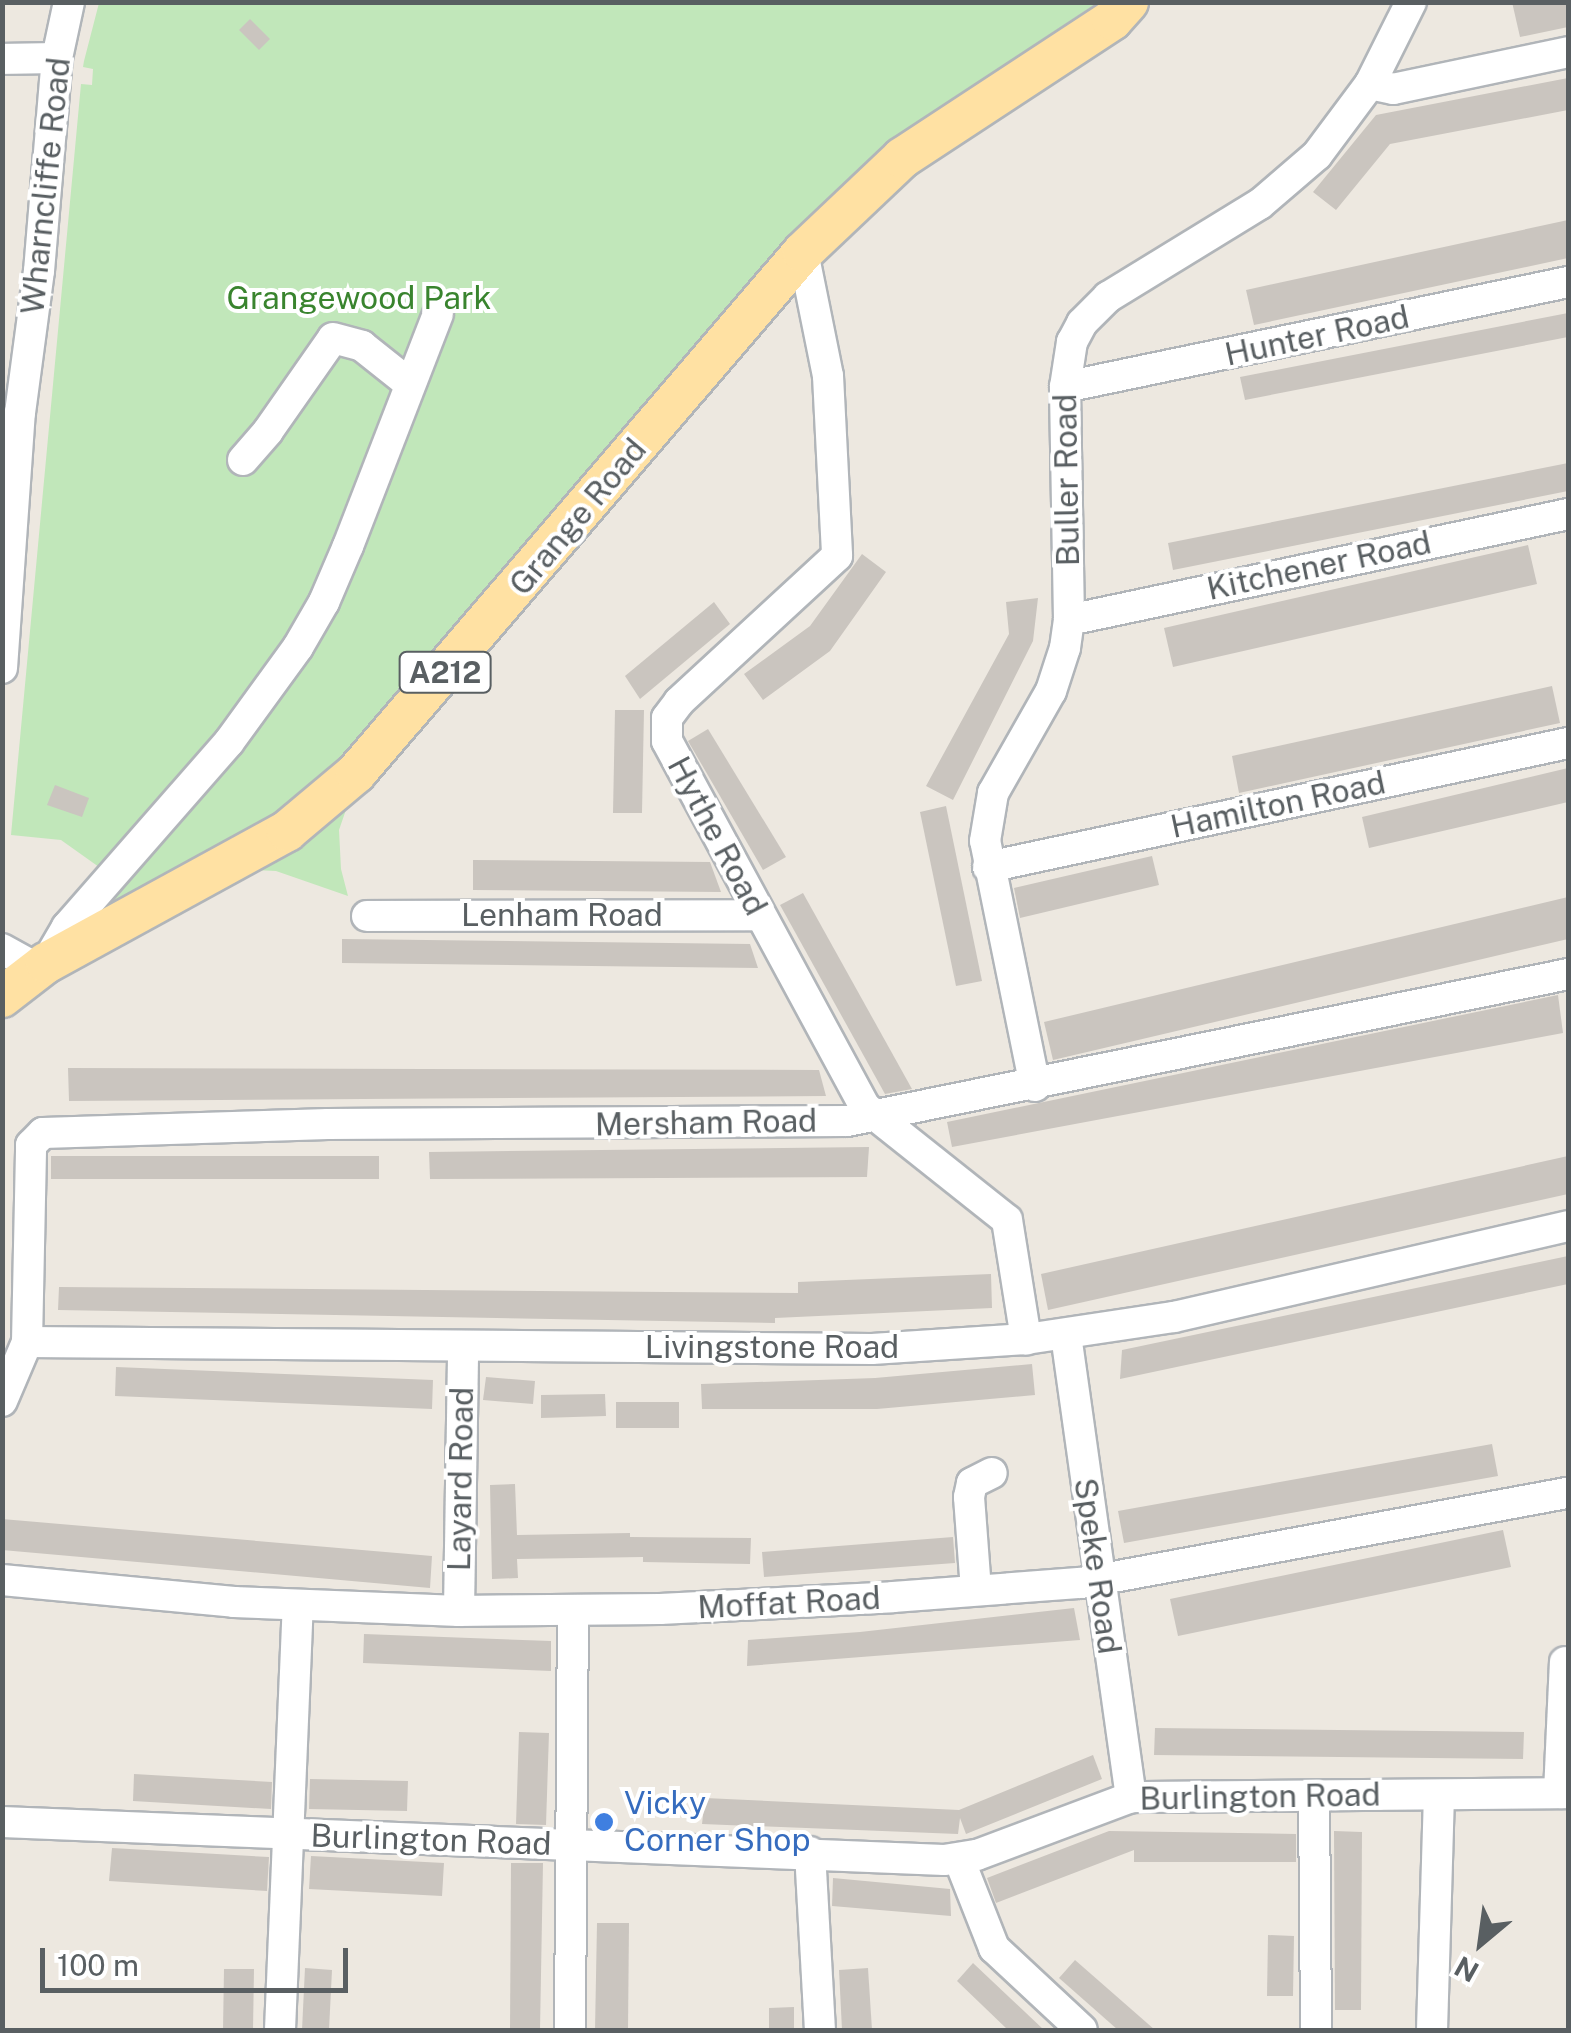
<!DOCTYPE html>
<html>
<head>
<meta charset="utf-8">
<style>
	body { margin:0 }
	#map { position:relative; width:1571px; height:2033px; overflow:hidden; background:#ede8e0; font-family:"Public Sans",sans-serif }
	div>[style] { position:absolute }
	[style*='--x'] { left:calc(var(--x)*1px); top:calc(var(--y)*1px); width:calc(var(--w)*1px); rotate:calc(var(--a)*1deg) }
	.green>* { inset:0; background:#c1e7ba }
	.building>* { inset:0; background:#cac5bf }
	.roads { filter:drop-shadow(2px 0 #b1b5b9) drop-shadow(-2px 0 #b1b5b9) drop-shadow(0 2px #b1b5b9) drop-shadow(0 -2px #b1b5b9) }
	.minor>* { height:30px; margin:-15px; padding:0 15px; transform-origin:15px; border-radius:15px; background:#fff }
	.major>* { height:40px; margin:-20px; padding:0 20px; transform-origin:20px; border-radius:20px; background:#ffe1a3 }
	.dots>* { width:28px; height:28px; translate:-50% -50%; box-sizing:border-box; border:5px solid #fff; border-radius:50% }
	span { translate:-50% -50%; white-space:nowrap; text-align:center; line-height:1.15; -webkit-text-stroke:8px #fff; paint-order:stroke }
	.shield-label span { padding:2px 8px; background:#fff; border:2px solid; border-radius:8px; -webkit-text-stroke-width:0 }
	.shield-label { font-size:30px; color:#595f62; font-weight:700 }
	.street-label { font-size:32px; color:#595f62 }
	.park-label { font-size:32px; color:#39842e }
	.shop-label { font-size:32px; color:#366cbe }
	.left { translate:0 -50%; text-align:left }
	.frame { position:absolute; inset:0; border:5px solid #595f62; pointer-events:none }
	.north { position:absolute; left:1431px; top:1893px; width:100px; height:100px; -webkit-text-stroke:8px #fff; paint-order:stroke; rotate:209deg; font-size:28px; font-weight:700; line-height:40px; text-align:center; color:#595f62 }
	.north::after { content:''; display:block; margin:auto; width:35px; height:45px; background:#595f62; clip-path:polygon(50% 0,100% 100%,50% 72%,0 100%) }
	.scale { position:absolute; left:40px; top:1948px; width:308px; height:45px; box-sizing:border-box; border:5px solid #595f62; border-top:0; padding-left:12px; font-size:30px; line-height:35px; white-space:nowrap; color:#595f62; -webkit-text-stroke:8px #fff; paint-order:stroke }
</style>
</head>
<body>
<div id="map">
	<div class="green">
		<div style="clip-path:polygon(99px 3px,1097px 3px,888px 142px,801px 224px,414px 704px,246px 841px,88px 916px,106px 872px,61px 840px,11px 835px,81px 84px,92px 85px,93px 69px,83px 67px,84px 61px)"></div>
		<div style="clip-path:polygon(349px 801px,339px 830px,341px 869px,348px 896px,276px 871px,236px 869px)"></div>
	</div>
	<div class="building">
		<div style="clip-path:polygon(1512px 2px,1568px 2px,1568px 27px,1520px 37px)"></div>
		<div style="clip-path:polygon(250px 19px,270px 39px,259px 50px,239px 30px)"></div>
		<div style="clip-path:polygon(1568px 78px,1568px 110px,1390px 144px,1336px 210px,1313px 192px,1376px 115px)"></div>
		<div style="clip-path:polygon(1568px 220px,1568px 258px,1254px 325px,1246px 290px)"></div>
		<div style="clip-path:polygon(1568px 313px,1568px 337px,1245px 400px,1240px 377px)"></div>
		<div style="clip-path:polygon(1568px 463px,1568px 491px,1173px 570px,1168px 543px)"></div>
		<div style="clip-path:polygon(1528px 545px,1537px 584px,1173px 667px,1164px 628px)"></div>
		<div style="clip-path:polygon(862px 554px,886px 572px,830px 651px,763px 700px,744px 674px,810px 626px)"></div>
		<div style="clip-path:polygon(1038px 598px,1033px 641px,953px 800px,926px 786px,1009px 634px,1006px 602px)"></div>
		<div style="clip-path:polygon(714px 602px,730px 624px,640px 699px,625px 676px)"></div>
		<div style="clip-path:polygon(1552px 686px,1560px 723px,1239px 793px,1232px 756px)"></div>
		<div style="clip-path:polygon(615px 710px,644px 710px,642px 813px,613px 813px)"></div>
		<div style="clip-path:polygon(708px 729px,786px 857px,763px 870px,688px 741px)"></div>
		<div style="clip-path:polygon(1568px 768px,1568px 802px,1369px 848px,1362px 817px)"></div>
		<div style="clip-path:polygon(55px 785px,89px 798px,82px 817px,47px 805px)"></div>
		<div style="clip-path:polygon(946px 806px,982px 981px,956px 986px,920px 812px)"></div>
		<div style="clip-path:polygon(1152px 856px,1159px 885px,1020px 918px,1014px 888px)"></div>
		<div style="clip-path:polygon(473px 860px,710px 862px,721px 892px,473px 890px)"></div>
		<div style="clip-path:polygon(803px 893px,912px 1089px,885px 1094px,780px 905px)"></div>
		<div style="clip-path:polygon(1568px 897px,1568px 939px,1053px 1060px,1044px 1022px)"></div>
		<div style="clip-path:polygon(342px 939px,750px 944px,758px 968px,342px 963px)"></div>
		<div style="clip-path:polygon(1558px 995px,1563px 1033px,952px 1147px,947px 1122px)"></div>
		<div style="clip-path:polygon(68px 1068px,819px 1070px,826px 1096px,69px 1101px)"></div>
		<div style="clip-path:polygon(869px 1147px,867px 1177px,430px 1179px,429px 1152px)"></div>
		<div style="clip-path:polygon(51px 1156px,379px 1156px,379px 1179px,51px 1179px)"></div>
		<div style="clip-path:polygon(1568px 1156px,1568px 1194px,1048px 1310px,1041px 1274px)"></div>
		<div style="clip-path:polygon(1568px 1256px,1568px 1284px,1120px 1379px,1122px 1350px)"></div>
		<div style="clip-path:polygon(991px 1274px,992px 1308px,775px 1318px,775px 1323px,58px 1310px,59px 1287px,798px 1293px,798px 1282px)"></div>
		<div style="clip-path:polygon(1032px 1364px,1035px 1395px,877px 1409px,702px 1409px,701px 1384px,875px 1378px)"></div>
		<div style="clip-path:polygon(116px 1367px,433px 1380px,432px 1409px,115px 1396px)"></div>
		<div style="clip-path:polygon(486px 1377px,535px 1381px,533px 1404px,483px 1400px)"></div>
		<div style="clip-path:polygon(605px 1394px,606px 1416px,541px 1418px,541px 1395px)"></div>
		<div style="clip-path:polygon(616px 1402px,679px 1402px,679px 1428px,616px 1428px)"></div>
		<div style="clip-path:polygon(1492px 1444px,1498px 1476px,1124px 1543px,1118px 1511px)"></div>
		<div style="clip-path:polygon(515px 1484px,517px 1535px,630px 1533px,630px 1537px,751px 1538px,750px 1564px,643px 1562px,643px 1557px,517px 1559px,518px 1578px,492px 1579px,490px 1485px)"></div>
		<div style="clip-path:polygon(2px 1519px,432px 1556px,430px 1588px,2px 1550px)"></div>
		<div style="clip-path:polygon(1503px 1530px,1511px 1567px,1178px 1636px,1170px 1599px)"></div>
		<div style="clip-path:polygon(953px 1537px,955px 1563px,764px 1577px,762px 1552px)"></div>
		<div style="clip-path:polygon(1074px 1608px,1080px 1640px,747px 1666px,748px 1640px,860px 1632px)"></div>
		<div style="clip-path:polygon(364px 1634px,551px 1641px,551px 1671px,363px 1663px)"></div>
		<div style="clip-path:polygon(1155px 1728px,1524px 1732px,1523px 1759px,1154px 1755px)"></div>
		<div style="clip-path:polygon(519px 1732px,549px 1733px,546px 1825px,516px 1824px)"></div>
		<div style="clip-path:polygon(1093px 1755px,1102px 1779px,966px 1834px,960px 1818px,958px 1834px,702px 1824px,705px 1798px,959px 1810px)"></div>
		<div style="clip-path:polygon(134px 1774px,272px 1782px,271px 1809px,133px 1801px)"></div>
		<div style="clip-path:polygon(310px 1779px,408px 1781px,407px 1811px,309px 1809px)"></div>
		<div style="clip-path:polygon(1109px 1831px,1296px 1834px,1296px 1862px,1134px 1862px,1134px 1850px,996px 1903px,987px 1878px)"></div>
		<div style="clip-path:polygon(1334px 1831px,1362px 1832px,1361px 2010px,1335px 2010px)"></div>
		<div style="clip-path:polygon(112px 1848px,269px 1857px,267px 1891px,109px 1881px)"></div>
		<div style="clip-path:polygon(311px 1856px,444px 1863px,442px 1896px,309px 1889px)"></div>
		<div style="clip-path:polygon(511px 1863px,543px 1863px,540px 2030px,510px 2030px)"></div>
		<div style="clip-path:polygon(833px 1878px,950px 1889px,951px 1916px,832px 1906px)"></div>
		<div style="clip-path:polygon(597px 1923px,629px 1923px,628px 2030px,595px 2030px)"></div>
		<div style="clip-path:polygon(1268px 1935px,1294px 1936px,1293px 1996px,1267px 1996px)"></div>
		<div style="clip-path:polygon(1075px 1960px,1155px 2030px,1118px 2030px,1059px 1978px)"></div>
		<div style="clip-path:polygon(973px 1963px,1044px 2030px,1008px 2030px,957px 1981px)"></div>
		<div style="clip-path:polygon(305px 1968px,332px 1970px,329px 2030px,302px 2030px)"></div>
		<div style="clip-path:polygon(868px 1968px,872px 2030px,842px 2030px,839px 1970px)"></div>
		<div style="clip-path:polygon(224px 1969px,254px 1969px,253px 2030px,223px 2030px)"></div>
		<div style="clip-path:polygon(794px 2007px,794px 2030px,769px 2030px,769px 2008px)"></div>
	</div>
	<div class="roads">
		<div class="minor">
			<div style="--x:2;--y:59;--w:55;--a:-1"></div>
			<div style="--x:1370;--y:84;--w:24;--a:12"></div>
			<div style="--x:1393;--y:89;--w:179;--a:-11.9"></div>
			<div style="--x:803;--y:252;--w:126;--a:78.6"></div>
			<div style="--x:828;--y:376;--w:180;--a:87.1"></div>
			<div style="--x:837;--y:556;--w:215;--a:137.3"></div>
			<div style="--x:679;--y:702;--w:20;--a:127"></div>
			<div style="--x:667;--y:718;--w:23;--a:90"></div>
			<div style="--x:667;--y:741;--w:416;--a:61.6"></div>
			<div style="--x:865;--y:1107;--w:181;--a:38.5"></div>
			<div style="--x:1007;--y:1220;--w:121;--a:80.9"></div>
			<div style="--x:1065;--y:387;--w:514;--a:-11.79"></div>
			<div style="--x:243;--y:460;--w:38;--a:-49"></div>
			<div style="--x:268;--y:431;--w:113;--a:-55"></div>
			<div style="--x:333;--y:338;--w:30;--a:15"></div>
			<div style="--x:362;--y:346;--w:61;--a:38.4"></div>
			<div style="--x:1069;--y:620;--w:510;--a:-11.99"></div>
			<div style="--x:2;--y:668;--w:256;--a:-86"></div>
			<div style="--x:20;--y:413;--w:143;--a:-82.4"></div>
			<div style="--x:39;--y:271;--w:214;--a:-85.2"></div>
			<div style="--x:57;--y:58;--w:57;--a:-77.9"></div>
			<div style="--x:988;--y:867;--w:593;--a:-12.07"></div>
			<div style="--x:367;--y:916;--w:391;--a:-0.1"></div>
			<div style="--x:2;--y:949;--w:41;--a:29.1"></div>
			<div style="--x:46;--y:963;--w:42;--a:-59.7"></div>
			<div style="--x:67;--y:927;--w:246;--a:-48.8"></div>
			<div style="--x:229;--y:742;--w:117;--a:-54"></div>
			<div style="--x:298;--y:647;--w:52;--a:-60"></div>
			<div style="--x:324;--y:602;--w:61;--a:-66.8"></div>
			<div style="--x:348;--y:546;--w:249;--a:-68.8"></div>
			<div style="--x:1035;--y:1086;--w:250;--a:-101.5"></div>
			<div style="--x:985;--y:841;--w:49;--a:-80.5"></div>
			<div style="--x:993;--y:793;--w:117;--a:-60.4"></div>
			<div style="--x:1051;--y:691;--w:45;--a:-72"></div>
			<div style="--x:1065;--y:648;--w:28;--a:-82"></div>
			<div style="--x:1069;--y:620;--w:233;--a:-91"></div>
			<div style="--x:1065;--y:387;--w:46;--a:-81.2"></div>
			<div style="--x:1072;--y:342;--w:21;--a:-62"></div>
			<div style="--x:1082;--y:323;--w:37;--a:-45"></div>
			<div style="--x:1108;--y:297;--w:178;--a:-31.5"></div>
			<div style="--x:1260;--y:204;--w:75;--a:-40.7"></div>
			<div style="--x:1317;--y:155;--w:89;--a:-53.3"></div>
			<div style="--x:1370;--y:84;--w:92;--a:-63.4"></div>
			<div style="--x:1066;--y:1335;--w:467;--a:82"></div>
			<div style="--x:27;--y:1342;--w:845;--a:0.47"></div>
			<div style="--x:872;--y:1349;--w:154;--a:-3.7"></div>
			<div style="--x:1026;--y:1339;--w:150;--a:-8.5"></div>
			<div style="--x:1174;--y:1317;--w:404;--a:-13"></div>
			<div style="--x:2;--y:1401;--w:64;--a:-67"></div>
			<div style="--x:27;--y:1342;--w:197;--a:-88.8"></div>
			<div style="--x:31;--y:1145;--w:17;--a:-45"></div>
			<div style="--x:43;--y:1133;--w:285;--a:-1.8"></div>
			<div style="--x:328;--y:1124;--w:519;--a:-0.33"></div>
			<div style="--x:847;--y:1121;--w:736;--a:-11.52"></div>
			<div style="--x:2;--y:1580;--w:233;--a:5.4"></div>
			<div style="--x:234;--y:1602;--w:225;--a:2.3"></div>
			<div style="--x:459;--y:1611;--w:201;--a:-0.6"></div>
			<div style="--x:660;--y:1609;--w:233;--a:-2.9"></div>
			<div style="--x:893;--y:1597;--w:189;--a:-4.3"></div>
			<div style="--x:1081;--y:1583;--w:495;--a:-10.5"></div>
			<div style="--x:976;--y:1590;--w:93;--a:-94.3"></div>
			<div style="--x:969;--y:1497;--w:14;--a:-78"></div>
			<div style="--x:972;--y:1483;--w:22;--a:-27"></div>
			<div style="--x:459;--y:1611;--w:265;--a:-89.1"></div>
			<div style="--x:1559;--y:1793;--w:131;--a:-87.4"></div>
			<div style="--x:1314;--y:1797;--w:233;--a:89.5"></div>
			<div style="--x:2;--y:1822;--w:943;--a:2.31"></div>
			<div style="--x:944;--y:1860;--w:33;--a:-9"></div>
			<div style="--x:977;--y:1855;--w:165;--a:-20.6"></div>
			<div style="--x:1131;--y:1797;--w:437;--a:-0.5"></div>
			<div style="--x:810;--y:1852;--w:178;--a:86.8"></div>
			<div style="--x:959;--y:1859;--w:96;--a:68.5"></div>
			<div style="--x:994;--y:1948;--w:120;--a:43"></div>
			<div style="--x:280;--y:2030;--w:425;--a:-87.6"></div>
			<div style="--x:570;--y:2030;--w:420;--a:-89.6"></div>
			<div style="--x:1432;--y:2030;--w:235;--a:-88.3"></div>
		</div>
		<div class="major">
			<div style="--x:2;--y:997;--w:56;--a:-37.7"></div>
			<div style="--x:46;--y:963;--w:275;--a:-28.7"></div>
			<div style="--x:287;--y:831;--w:90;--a:-40"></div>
			<div style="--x:356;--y:773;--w:686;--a:-49.37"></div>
			<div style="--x:803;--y:252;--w:137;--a:-43.5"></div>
			<div style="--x:902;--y:158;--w:251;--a:-33.3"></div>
			<div style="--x:1112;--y:20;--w:24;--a:-48"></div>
		</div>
	</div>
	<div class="dots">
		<div style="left:604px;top:1822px;background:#3f7fe0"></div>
	</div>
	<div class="shield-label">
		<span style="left:445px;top:672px">A212</span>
	</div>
	<div class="street-label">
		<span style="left:46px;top:186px;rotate:-84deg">Wharncliffe Road</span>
		<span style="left:1317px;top:336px;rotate:-12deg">Hunter Road</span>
		<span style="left:1067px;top:480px;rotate:-91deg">Buller Road</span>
		<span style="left:578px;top:517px;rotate:-50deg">Grange Road</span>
		<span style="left:1319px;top:566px;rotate:-12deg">Kitchener Road</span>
		<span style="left:1278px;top:805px;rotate:-12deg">Hamilton Road</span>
		<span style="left:717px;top:836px;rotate:62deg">Hythe Road</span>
		<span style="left:562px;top:915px">Lenham Road</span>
		<span style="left:706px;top:1123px;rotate:-1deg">Mersham Road</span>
		<span style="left:772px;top:1347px">Livingstone Road</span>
		<span style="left:461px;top:1479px;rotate:-89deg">Layard Road</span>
		<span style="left:1097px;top:1566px;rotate:82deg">Speke Road</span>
		<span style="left:789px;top:1603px;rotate:-3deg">Moffat Road</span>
		<span style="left:1260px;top:1797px;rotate:-1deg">Burlington Road</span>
		<span style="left:431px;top:1840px;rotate:2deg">Burlington Road</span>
	</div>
	<div class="park-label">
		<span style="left:359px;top:298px">Grangewood Park</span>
	</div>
	<div class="shop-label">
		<span class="left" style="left:624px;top:1822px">Vicky<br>Corner Shop</span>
	</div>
	<div class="frame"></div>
	<div class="north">N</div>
	<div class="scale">100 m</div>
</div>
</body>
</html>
